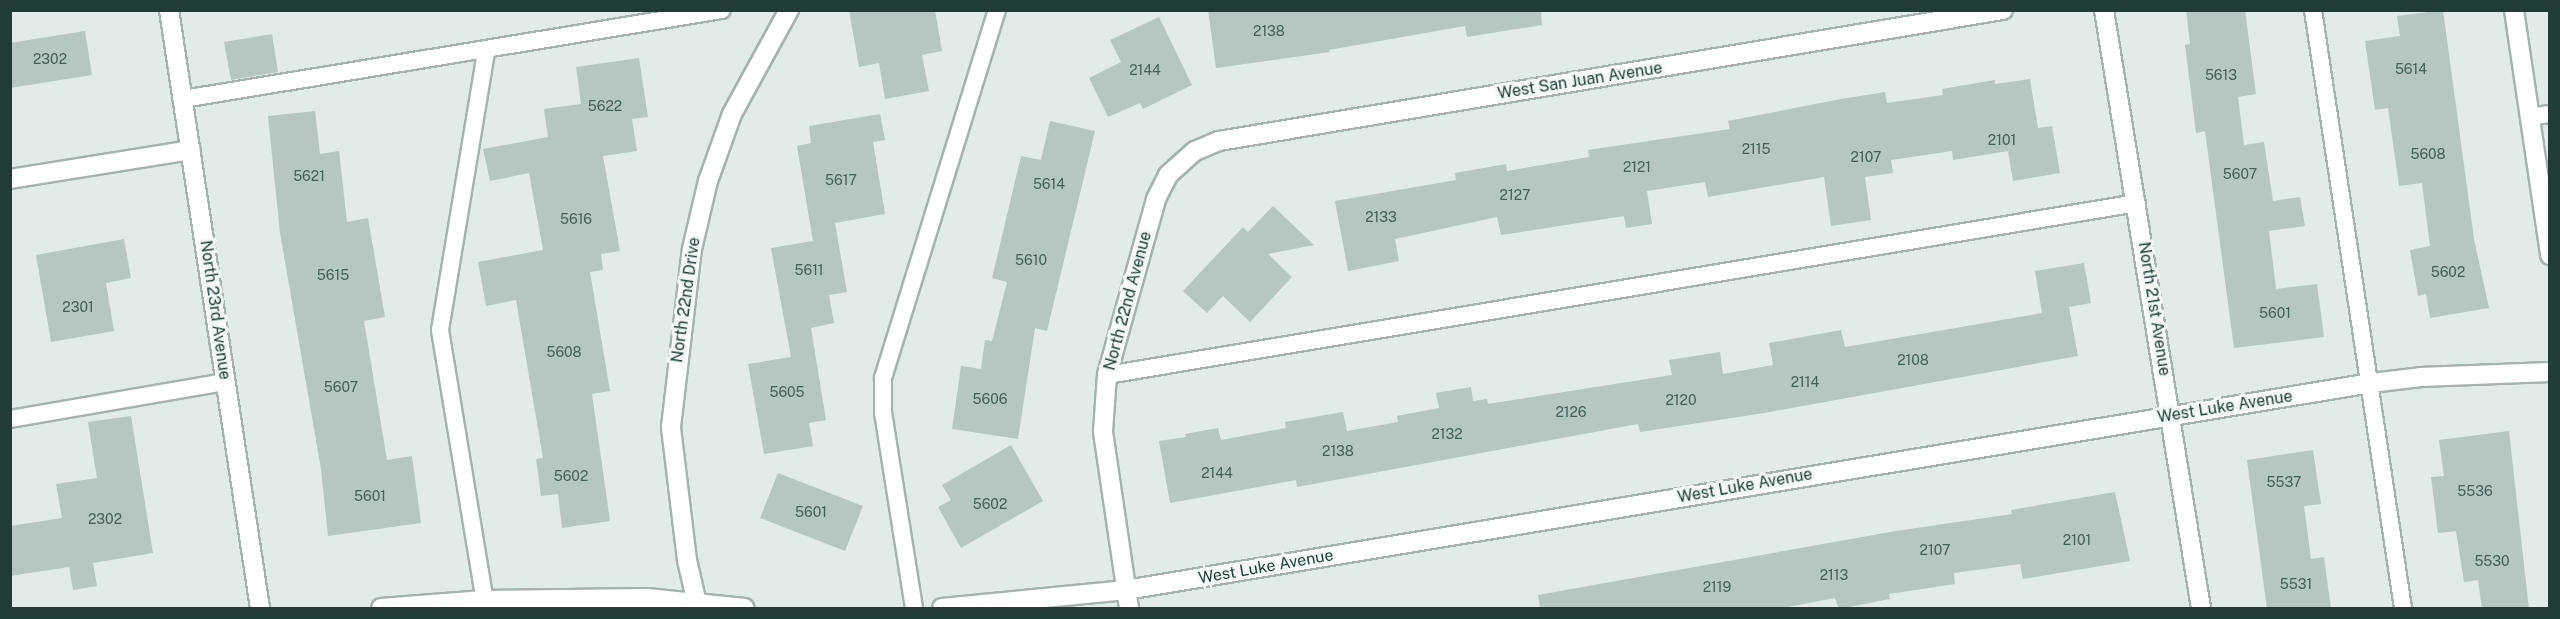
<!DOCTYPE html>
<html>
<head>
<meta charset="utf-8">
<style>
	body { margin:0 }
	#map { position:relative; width:2560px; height:619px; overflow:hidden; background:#e1ebe7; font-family:"Public Sans",sans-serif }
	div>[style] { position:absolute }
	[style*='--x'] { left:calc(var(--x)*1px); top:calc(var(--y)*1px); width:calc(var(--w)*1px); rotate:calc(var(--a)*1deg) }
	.building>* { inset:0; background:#b6c6c0 }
	.roads { filter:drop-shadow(2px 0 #a4b3ae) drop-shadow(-2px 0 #a4b3ae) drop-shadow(0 2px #a4b3ae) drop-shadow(0 -2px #a4b3ae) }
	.service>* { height:16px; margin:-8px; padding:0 8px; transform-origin:8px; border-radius:8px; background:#fff }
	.minor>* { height:18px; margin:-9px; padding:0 9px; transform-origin:9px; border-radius:9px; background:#fff }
	.tertiary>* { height:18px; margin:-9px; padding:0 9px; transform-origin:9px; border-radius:9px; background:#fff }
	span { translate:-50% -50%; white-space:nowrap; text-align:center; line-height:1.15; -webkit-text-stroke:6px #f1f8f5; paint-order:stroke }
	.number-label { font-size:14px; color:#465e58 }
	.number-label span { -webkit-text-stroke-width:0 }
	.street-label { font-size:16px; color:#213c36 }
	.frame { position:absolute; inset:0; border:12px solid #213c36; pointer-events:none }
</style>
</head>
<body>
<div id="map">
	<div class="building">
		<div style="clip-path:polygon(849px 10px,935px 10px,942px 51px,922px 55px,929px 91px,885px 99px,879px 63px,859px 67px)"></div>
		<div style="clip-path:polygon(1208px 10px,1541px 10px,1542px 25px,1467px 37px,1465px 26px,1329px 50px,1330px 52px,1216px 68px)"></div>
		<div style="clip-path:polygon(2186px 10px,2245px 10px,2256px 94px,2238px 97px,2244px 145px,2264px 142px,2273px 201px,2300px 197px,2305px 226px,2269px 231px,2276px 289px,2317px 284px,2324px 337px,2234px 348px,2205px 131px,2196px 133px,2185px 45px,2190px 44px)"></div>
		<div style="clip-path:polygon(2443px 10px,2474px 239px,2489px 308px,2430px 318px,2426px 294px,2418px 296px,2410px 250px,2430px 246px,2422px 183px,2399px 186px,2388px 108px,2375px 110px,2365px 41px,2400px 36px,2397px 16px)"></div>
		<div style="clip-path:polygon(1159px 17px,1192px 85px,1143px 109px,1140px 103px,1108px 117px,1089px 78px,1121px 62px,1110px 40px)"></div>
		<div style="clip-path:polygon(85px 31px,92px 75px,10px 88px,10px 43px)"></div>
		<div style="clip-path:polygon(272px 34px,278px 72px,231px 80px,224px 42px)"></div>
		<div style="clip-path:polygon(639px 58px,648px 117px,632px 119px,637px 151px,603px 156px,620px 251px,601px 254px,603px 270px,590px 272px,610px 391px,592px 394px,610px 521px,562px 528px,558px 494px,541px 496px,536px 459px,543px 458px,516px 300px,486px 306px,478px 262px,543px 250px,529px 173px,490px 181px,483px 149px,548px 137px,544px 109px,581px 104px,576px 67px)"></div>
		<div style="clip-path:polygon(2030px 79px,2038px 128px,2052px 126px,2060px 173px,2013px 181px,2008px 151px,1953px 160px,1952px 151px,1891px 160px,1893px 173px,1865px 177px,1871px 220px,1831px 226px,1824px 177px,1708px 197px,1705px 182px,1647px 191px,1652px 224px,1626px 228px,1624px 216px,1501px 235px,1497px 217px,1395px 239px,1399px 261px,1348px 271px,1335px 201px,1456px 180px,1455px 173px,1506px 164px,1507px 171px,1589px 157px,1588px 150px,1730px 129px,1728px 121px,1841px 99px,1885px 92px,1887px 103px,1943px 95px,1942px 89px,1995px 80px,1995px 84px)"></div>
		<div style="clip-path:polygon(315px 111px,320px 154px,339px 151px,347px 222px,368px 218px,385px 317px,364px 321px,387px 460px,412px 456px,421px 523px,328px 536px,321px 469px,280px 233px,268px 116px)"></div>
		<div style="clip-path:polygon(880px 114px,885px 140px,873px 142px,885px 214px,835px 223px,847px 292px,829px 295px,834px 323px,811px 328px,826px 420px,809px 423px,813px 446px,764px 454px,748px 364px,791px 357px,771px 248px,813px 241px,797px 146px,811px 143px,809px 126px)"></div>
		<div style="clip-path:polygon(1050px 121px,1095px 131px,1047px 331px,1035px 328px,1018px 439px,952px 429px,961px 366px,981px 369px,985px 340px,992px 341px,1007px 282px,992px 278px,1021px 156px,1041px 160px)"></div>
		<div style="clip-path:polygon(1273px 206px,1314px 245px,1268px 254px,1292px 277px,1250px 322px,1223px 296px,1207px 313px,1183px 291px,1243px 227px,1248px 232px)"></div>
		<div style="clip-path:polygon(124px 239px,131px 278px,106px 283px,114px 331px,51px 342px,36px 255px)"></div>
		<div style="clip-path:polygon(2084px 263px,2091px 303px,2069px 307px,2078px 356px,1764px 413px,1640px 432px,1638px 424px,1297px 487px,1296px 480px,1170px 503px,1159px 441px,1186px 437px,1185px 434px,1218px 428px,1221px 440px,1286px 428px,1285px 422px,1343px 412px,1347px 431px,1398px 422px,1397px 416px,1439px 408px,1436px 393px,1471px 387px,1473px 401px,1487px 399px,1488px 404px,1672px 375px,1669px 360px,1720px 352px,1723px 374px,1773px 365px,1769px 343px,1841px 330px,1845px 347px,2042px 313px,2035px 271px)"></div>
		<div style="clip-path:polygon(131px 416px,153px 553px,93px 563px,97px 586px,73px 590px,69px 567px,10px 576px,10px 526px,62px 518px,56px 484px,97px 478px,88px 422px)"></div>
		<div style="clip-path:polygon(2509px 431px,2529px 609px,2482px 609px,2478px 580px,2464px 582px,2456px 531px,2438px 533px,2431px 477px,2444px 476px,2439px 440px)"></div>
		<div style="clip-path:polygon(1011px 445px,1043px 501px,961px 548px,938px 507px,951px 500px,942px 485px)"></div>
		<div style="clip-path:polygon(2313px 450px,2321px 504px,2304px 506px,2311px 559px,2324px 557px,2331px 609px,2267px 609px,2247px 460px)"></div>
		<div style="clip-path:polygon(778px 473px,863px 506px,845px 551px,760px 518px)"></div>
		<div style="clip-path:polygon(2115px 492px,2130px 561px,2023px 579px,2020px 564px,1954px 573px,1955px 584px,1889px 594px,1890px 599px,1839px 609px,1835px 598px,1776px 609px,1540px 609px,1538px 595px,1896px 531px,2012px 514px,2011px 510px)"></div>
	</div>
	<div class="roads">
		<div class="service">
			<div style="--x:2313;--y:10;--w:605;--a:81.44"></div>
			<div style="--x:183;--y:99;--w:546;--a:-9.38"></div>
			<div style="--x:2530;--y:117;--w:20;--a:-9"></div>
			<div style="--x:1107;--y:375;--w:1044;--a:-9.48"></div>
			<div style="--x:10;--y:419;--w:218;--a:-9.8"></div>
			<div style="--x:486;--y:608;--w:282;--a:-99.4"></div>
			<div style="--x:440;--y:330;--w:282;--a:-80.6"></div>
			<div style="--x:914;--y:608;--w:197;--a:-99"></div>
			<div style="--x:883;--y:413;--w:35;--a:-90"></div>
			<div style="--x:883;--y:378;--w:385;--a:-72.8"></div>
		</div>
		<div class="minor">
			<div style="--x:2514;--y:10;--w:248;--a:81.6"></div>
			<div style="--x:10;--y:179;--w:183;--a:-9.1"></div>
			<div style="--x:381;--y:608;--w:103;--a:-4.4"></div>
			<div style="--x:484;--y:600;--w:163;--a:-0.7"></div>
			<div style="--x:647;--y:598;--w:98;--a:5.9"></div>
			<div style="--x:698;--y:608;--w:49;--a:-102.9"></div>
			<div style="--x:687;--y:560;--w:134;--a:-96.9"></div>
			<div style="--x:671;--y:427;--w:179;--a:-83.3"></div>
			<div style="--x:692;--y:249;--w:70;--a:-76.8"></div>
			<div style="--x:708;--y:181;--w:71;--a:-70.3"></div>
			<div style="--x:732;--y:114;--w:119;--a:-61.3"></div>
			<div style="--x:942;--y:608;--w:185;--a:-5.6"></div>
			<div style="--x:1126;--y:590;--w:1262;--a:-9.44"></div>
			<div style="--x:2371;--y:383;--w:50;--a:-6.8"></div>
			<div style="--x:2421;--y:377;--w:129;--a:-2.2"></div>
			<div style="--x:1129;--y:608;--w:179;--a:-98.4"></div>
			<div style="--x:1103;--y:431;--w:56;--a:-85.9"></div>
			<div style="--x:1107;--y:375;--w:183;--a:-74.4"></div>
			<div style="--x:1156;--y:199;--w:27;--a:-63"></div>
			<div style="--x:1168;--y:175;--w:36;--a:-42"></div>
			<div style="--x:1195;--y:151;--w:26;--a:-23"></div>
			<div style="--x:1219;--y:141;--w:795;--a:-9.49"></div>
		</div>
		<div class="tertiary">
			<div style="--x:169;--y:10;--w:605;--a:81.35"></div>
			<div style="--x:2104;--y:10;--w:606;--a:80.79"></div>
		</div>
	</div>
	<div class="number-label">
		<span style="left:1269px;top:31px">2138</span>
		<span style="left:50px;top:59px">2302</span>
		<span style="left:2411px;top:69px">5614</span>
		<span style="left:1145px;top:70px">2144</span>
		<span style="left:2221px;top:75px">5613</span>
		<span style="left:605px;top:106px">5622</span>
		<span style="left:2002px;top:140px">2101</span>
		<span style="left:1756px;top:149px">2115</span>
		<span style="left:2428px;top:154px">5608</span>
		<span style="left:1866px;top:157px">2107</span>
		<span style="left:1637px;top:167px">2121</span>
		<span style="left:2240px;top:174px">5607</span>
		<span style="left:309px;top:176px">5621</span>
		<span style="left:841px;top:180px">5617</span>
		<span style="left:1049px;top:184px">5614</span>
		<span style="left:1515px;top:195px">2127</span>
		<span style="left:1381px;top:217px">2133</span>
		<span style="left:576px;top:219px">5616</span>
		<span style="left:1031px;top:260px">5610</span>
		<span style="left:809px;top:270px">5611</span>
		<span style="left:2448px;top:272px">5602</span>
		<span style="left:333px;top:275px">5615</span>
		<span style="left:78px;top:307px">2301</span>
		<span style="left:2275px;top:313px">5601</span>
		<span style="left:564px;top:352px">5608</span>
		<span style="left:1913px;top:360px">2108</span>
		<span style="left:1805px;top:382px">2114</span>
		<span style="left:341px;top:387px">5607</span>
		<span style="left:787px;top:392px">5605</span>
		<span style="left:990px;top:399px">5606</span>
		<span style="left:1681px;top:400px">2120</span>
		<span style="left:1571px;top:412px">2126</span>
		<span style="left:1447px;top:434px">2132</span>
		<span style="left:1338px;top:451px">2138</span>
		<span style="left:1217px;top:473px">2144</span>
		<span style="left:571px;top:476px">5602</span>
		<span style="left:2284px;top:482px">5537</span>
		<span style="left:2475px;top:491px">5536</span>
		<span style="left:370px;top:496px">5601</span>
		<span style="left:990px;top:504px">5602</span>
		<span style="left:811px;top:512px">5601</span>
		<span style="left:105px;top:519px">2302</span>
		<span style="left:2077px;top:540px">2101</span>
		<span style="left:1935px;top:550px">2107</span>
		<span style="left:2492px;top:561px">5530</span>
		<span style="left:1834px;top:575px">2113</span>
		<span style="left:2296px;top:584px">5531</span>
		<span style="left:1717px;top:587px">2119</span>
	</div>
	<div class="street-label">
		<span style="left:1580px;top:81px;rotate:-9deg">West San Juan Avenue</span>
		<span style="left:686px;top:300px;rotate:-82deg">North 22nd Drive</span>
		<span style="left:1128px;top:301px;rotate:-75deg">North 22nd Avenue</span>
		<span style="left:2154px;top:309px;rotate:81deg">North 21st Avenue</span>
		<span style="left:215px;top:310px;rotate:82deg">North 23rd Avenue</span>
		<span style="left:2225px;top:407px;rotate:-9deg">West Luke Avenue</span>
		<span style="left:1745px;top:486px;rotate:-10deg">West Luke Avenue</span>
		<span style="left:1266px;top:567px;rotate:-10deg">West Luke Avenue</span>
	</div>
	<div class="frame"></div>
</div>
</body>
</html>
